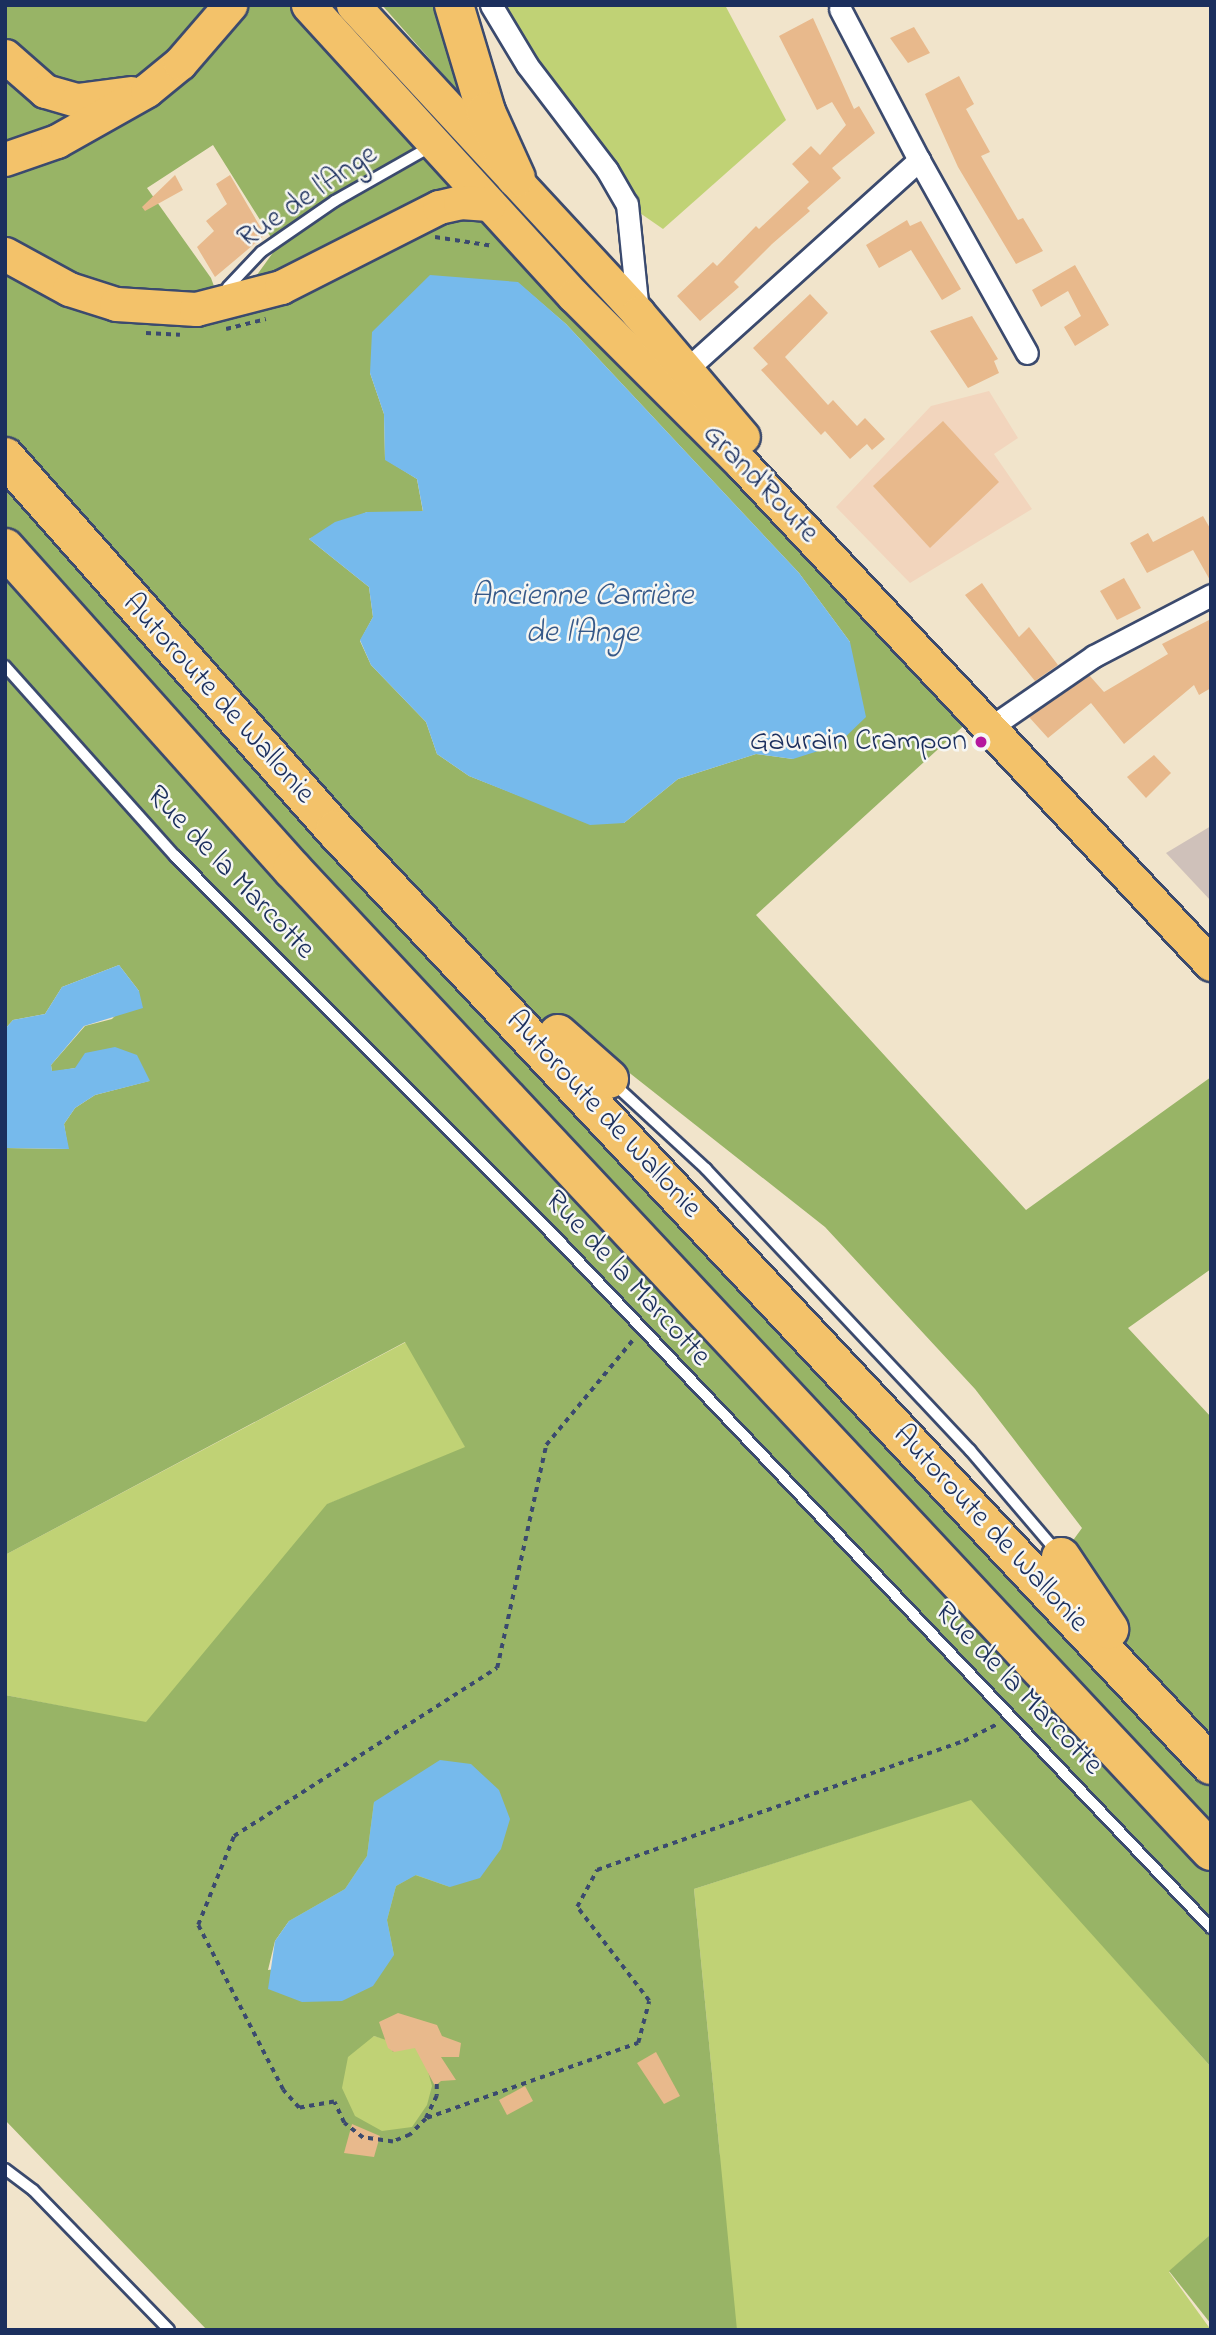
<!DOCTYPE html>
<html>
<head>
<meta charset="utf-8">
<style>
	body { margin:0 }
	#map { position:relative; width:1216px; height:2335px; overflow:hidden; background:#f1e4cb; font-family:"Indie Flower",sans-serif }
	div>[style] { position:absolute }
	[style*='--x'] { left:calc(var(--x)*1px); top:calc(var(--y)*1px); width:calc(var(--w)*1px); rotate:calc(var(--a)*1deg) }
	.built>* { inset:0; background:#f2d5bd }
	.industrial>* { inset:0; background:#cfc1ba }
	.green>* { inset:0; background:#c0d275 }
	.forest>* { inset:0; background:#98b466 }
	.water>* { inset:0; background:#76baec }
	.building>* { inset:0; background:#e8b98c }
	.path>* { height:3.5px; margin-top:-1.75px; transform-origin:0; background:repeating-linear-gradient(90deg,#3b4a6e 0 5px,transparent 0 10px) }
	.roads { filter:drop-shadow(2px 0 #3b4a6e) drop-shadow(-2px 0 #3b4a6e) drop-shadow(0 2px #3b4a6e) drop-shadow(0 -2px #3b4a6e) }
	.lane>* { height:10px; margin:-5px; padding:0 5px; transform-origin:5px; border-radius:5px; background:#fff }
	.street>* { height:21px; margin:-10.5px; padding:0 10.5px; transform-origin:10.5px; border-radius:10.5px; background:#fff }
	.primary>* { height:33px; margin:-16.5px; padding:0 16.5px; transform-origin:16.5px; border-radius:16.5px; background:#f3c26a }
	.highway>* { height:38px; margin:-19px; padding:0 19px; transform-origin:19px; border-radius:19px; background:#f3c26a }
	.dots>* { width:19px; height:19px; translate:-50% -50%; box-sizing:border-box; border:4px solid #f6f6f2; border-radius:50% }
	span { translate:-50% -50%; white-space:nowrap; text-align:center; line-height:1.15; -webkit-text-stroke:5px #f6f6f2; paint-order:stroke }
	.street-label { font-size:30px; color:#1b2f5e }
	.poi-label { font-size:30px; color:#1b2f5e }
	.right { translate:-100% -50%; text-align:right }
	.water-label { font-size:32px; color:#365989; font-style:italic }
	.frame { position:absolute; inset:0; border:7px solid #1b2f5e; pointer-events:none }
</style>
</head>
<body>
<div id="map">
	<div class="built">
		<div style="clip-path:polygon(989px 391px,1018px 438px,994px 454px,1032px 509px,910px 583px,836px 507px,931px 406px)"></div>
	</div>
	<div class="industrial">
		<div style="clip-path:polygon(1211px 826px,1211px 901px,1166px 853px)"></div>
	</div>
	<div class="green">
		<div style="clip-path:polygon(491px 5px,725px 5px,786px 120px,663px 229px,627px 204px)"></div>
		<div style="clip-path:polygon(evenodd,406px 1342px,466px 1448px,328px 1504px,720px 2156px,694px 1889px,972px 1799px,1211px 2067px,1211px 2234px,1169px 2272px,1211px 2330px,599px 2330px,367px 2201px,211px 1645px,146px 1723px,5px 1695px,5px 1555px,406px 1342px,393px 2000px,440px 2081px,418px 2047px,374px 2036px,367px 2039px,393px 2000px)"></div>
	</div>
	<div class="forest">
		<div style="clip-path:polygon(evenodd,5px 5px,289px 5px,969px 721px,756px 915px,1026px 1210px,1211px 1077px,1211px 1269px,1128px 1328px,1211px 1417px,1211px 2067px,971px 1800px,694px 1889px,737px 2330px,207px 2330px,5px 2120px,5px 1695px,146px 1722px,327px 1504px,465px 1447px,405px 1342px,5px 1555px,5px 1148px,68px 1149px,64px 1124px,75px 1108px,95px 1095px,149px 1081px,75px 1068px,52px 1072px,51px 1065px,85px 1026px,112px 1019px,139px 991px,119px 965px,62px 987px,45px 1014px,13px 1020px,5px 1029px,5px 5px,213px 145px,277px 247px,244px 293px,218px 297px,211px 278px,147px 188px,213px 145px,5px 5px,517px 282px,566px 324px,799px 573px,850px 642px,793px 759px,756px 754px,678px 779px,624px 823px,520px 796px,469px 776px,437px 754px,426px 722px,371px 665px,360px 641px,373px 617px,369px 587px,309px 539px,367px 512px,423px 512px,417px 479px,385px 459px,384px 414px,370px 373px,517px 282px,5px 5px,622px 1067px,825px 1227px,975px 1389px,1082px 1528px,1053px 1568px,602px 1087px,622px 1067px,5px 5px,374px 1802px,450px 1887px,415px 1875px,396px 1886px,387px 1920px,394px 1955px,268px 1970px,275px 1941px,289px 1921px,345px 1889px,367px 1856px,374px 1802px,5px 5px,374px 2036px,386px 2040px,393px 2052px,406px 2045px,422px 2050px,432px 2086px,427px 2105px,412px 2127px,382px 2131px,355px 2116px,342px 2088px,348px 2057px,374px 2036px)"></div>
		<div style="clip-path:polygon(382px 5px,446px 5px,471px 106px)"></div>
		<div style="clip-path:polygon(1211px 2234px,1211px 2324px,1169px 2271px)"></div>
	</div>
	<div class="water">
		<div style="clip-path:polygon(430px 275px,518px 282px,566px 324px,799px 573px,850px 642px,866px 717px,837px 745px,793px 759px,756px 754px,678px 779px,624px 823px,590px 825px,469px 776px,437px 754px,426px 722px,371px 665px,360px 640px,373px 617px,369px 587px,309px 539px,335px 522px,367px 512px,423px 511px,417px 479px,385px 460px,384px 414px,370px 373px,372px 332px)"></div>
		<div style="clip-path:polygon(119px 965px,139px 991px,143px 1008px,84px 1026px,51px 1065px,52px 1071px,75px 1068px,85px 1053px,115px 1047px,137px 1055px,150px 1081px,95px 1095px,75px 1108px,64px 1124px,69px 1149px,5px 1148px,5px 1029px,13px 1020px,45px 1014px,62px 987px)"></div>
		<div style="clip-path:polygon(440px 1760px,471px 1764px,499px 1790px,510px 1819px,501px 1849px,480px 1878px,450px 1887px,416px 1875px,396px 1886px,387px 1920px,394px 1955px,373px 1986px,342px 2001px,302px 2002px,268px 1989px,275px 1941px,289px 1921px,345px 1889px,367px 1856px,374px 1802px)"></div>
	</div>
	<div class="building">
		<div style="clip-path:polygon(813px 18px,854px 109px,859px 106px,875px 133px,832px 168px,841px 178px,807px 208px,810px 211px,772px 244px,734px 282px,739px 287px,700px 321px,677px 296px,713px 262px,717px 266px,756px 226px,759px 229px,809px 182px,792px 164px,811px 146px,820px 155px,846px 125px,832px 102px,817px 110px,779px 36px)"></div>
		<div style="clip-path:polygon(914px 27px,930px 53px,908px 63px,890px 38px)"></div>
		<div style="clip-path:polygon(959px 76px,974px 104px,966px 109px,990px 152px,981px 156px,1018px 220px,1023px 218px,1043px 251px,1016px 264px,958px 167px,925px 94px)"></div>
		<div style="clip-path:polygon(175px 175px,183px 190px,145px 211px,142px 207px)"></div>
		<div style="clip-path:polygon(230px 175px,265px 235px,215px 277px,197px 247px,214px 231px,206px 221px,227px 204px,216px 184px)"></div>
		<div style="clip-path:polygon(907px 220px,910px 226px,921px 221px,961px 289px,942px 300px,911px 250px,879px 268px,866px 245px)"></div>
		<div style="clip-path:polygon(1075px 265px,1109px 325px,1075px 346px,1064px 327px,1081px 316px,1068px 291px,1041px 307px,1032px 290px)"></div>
		<div style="clip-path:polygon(810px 294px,828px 313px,785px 357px,828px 405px,833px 400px,857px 426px,865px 418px,885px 439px,872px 450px,867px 444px,850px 459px,825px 431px,821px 435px,761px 370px,768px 364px,753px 348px)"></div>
		<div style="clip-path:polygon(972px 316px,998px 359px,994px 361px,999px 373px,968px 388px,930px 331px)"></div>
		<div style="clip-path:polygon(943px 421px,999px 482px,930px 548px,873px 486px)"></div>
		<div style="clip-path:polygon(1203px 516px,1211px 530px,1211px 582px,1193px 550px,1147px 573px,1130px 543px,1148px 533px,1153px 542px)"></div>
		<div style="clip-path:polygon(1124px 578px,1141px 608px,1117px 620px,1100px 591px)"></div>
		<div style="clip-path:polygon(982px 583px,1019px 637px,1029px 627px,1058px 665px,1035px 681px,965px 595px)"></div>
		<div style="clip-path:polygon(1211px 619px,1211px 688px,1199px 695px,1194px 685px,1124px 744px,1091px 703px,1048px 738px,1029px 717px,1089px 675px,1104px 692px,1168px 654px,1162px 644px)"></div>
		<div style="clip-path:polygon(1154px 755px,1171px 773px,1146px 798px,1127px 777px)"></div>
		<div style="clip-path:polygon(398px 2013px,437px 2025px,442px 2036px,461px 2043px,459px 2057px,441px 2057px,456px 2080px,441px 2081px,435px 2086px,415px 2048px,394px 2052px,388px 2048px,379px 2022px)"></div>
		<div style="clip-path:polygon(656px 2052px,680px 2096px,664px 2104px,637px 2063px)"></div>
		<div style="clip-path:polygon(525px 2086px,533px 2101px,507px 2115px,499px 2100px)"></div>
		<div style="clip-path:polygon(352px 2124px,380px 2136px,374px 2157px,344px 2153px)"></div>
	</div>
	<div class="path">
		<div style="--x:435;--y:237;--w:59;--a:8.8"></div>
		<div style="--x:226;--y:329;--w:41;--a:-14"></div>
		<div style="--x:146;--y:333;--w:34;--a:3"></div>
		<div style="--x:437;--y:2084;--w:12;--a:90"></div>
		<div style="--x:437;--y:2096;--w:25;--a:116"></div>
		<div style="--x:426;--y:2119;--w:23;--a:135"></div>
		<div style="--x:410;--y:2135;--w:18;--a:158"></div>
		<div style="--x:393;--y:2142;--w:30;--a:-172"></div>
		<div style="--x:363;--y:2138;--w:24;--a:-142"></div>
		<div style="--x:344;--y:2123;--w:23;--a:-115"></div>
		<div style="--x:334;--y:2102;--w:36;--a:170"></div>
		<div style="--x:299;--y:2108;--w:24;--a:-132"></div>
		<div style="--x:283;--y:2090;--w:186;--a:-117.3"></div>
		<div style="--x:198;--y:1925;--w:96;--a:-68"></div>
		<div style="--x:234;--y:1836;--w:312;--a:-32.6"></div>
		<div style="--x:497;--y:1668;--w:228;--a:-77.6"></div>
		<div style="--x:546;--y:1445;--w:136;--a:-50.4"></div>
		<div style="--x:427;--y:2118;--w:224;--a:-19.6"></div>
		<div style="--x:638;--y:2043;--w:43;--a:-75.3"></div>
		<div style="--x:649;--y:2001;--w:118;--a:-127.5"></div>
		<div style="--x:577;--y:1907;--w:42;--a:-61.6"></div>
		<div style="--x:597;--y:1870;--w:389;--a:-19.4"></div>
		<div style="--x:964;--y:1741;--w:39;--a:-27"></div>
	</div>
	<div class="roads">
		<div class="lane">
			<div style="--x:229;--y:292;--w:5;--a:-101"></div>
			<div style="--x:228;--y:287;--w:48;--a:-46.7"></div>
			<div style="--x:261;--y:252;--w:90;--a:-34.6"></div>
			<div style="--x:335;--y:201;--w:109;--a:-29.6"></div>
			<div style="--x:5;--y:666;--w:255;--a:48.2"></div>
			<div style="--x:175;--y:856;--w:547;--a:45.07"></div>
			<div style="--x:561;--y:1243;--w:944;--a:46.5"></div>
			<div style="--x:614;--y:1084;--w:125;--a:42.7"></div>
			<div style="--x:706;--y:1169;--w:386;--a:46.8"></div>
			<div style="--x:970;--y:1450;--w:134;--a:49.5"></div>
			<div style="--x:5;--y:2169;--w:35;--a:37"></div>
			<div style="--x:33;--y:2190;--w:195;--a:45.8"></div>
		</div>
		<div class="street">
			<div style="--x:491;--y:5;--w:70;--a:59"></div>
			<div style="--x:527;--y:65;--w:132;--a:52.7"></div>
			<div style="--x:607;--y:170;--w:39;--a:60"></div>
			<div style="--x:627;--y:204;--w:110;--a:84.2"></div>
			<div style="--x:840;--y:9;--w:170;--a:62.4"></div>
			<div style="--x:677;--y:378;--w:326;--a:-42"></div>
			<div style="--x:919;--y:160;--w:221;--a:60.8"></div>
			<div style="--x:991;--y:727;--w:125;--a:-34.6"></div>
			<div style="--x:1094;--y:656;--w:132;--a:-27.5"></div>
		</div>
		<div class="primary">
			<div style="--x:308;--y:5;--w:394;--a:47.6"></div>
			<div style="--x:574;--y:296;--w:239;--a:45"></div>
			<div style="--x:743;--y:465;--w:684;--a:46.84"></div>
			<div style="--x:353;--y:5;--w:420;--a:47.2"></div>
			<div style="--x:638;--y:313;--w:162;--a:49.7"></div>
			<div style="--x:5;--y:56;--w:53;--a:41.2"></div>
			<div style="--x:45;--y:91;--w:33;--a:16"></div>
			<div style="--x:77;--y:100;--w:54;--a:-7.4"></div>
			<div style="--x:5;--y:159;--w:55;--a:-19.1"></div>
			<div style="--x:57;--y:141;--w:103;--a:-29.5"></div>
			<div style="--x:147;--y:90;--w:43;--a:-39.3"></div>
			<div style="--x:180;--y:63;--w:77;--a:-49.2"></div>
			<div style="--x:5;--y:254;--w:73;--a:28.7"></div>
			<div style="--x:69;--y:289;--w:49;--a:17.7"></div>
			<div style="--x:116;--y:304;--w:80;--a:3.6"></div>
			<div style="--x:196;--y:309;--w:88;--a:-14.5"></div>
			<div style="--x:281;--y:287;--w:177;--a:-26.9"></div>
			<div style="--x:439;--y:207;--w:22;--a:-13"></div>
			<div style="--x:460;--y:202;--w:29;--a:4"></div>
		</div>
		<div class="highway">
			<div style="--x:454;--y:5;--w:112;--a:73.3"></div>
			<div style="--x:486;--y:112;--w:72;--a:65.6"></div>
			<div style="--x:5;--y:457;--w:498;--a:48.5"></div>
			<div style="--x:335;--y:830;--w:1281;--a:46.87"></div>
			<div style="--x:5;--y:548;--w:431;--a:48.2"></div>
			<div style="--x:292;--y:869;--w:1345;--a:46.9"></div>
			<div style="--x:558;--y:1034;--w:68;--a:41.4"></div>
			<div style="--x:1061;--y:1557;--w:87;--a:56.3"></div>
		</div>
	</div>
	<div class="dots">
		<div style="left:981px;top:742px;background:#b5179e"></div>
	</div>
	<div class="street-label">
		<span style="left:308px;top:197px;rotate:-34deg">Rue de l'Ange</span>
		<span style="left:760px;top:484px;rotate:46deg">Grand'Route</span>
		<span style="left:218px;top:699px;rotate:48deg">Autoroute de Wallonie</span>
		<span style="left:230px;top:873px;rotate:46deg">Rue de la Marcotte</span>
		<span style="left:603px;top:1115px;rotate:47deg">Autoroute de Wallonie</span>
		<span style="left:627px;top:1279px;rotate:47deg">Rue de la Marcotte</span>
		<span style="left:990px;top:1529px;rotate:47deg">Autoroute de Wallonie</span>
		<span style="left:1018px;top:1689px;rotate:46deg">Rue de la Marcotte</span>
	</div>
	<div class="poi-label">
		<span class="right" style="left:967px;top:742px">Gaurain Crampon</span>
	</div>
	<div class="water-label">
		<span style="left:582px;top:616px">Ancienne Carrière<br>de l'Ange</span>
	</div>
	<div class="frame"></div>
</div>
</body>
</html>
